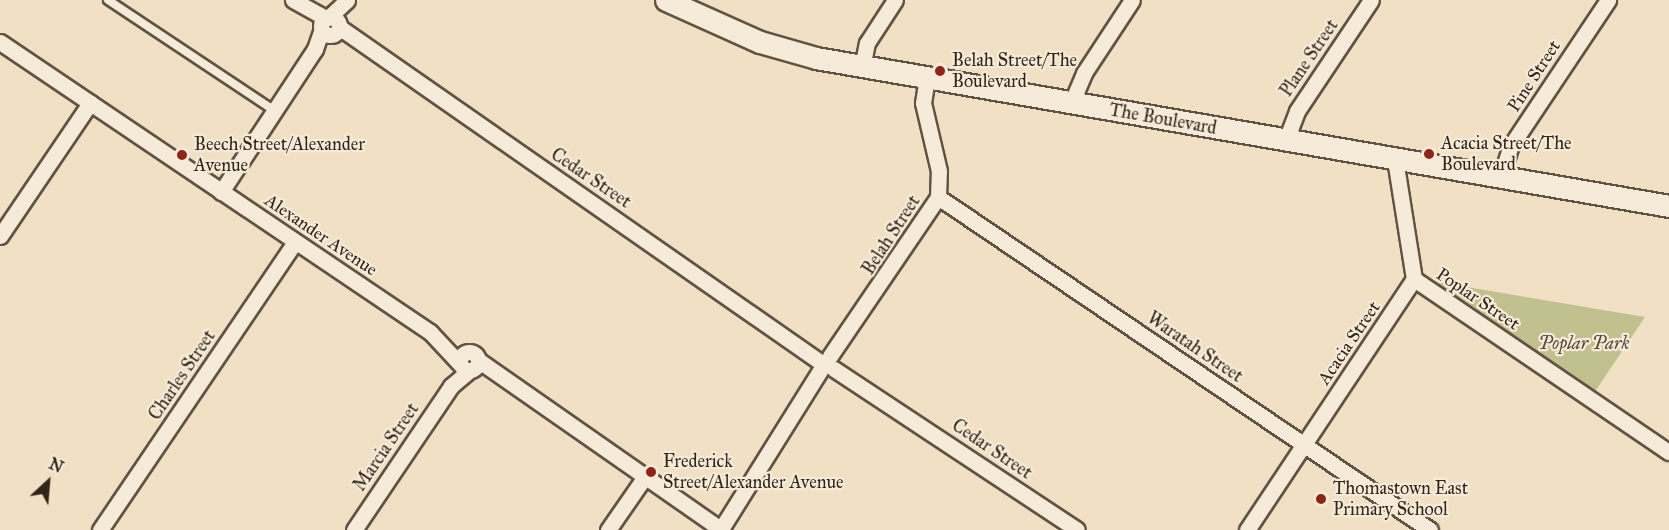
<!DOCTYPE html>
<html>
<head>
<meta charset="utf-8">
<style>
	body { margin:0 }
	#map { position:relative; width:1669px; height:530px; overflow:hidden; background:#f1e0c4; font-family:"IM FELL Great Primer",serif }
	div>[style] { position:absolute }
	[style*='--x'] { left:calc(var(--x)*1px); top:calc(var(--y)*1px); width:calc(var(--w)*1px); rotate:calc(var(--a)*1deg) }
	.green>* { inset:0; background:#c1c08f }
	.roads { filter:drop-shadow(2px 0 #615343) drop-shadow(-2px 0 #615343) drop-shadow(0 2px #615343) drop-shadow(0 -2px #615343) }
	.lane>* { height:8px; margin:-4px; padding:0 4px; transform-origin:4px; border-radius:4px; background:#f6ebd9 }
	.street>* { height:15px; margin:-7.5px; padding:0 7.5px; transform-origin:7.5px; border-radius:7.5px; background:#f6ebd9 }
	.street>.ring { margin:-7.5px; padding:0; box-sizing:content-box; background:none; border:15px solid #f6ebd9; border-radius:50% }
	.secondary>* { height:21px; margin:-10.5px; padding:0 10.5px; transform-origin:10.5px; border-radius:10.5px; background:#f6ebd9 }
	.dots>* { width:16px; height:16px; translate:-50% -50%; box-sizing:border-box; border:3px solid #f6ebd9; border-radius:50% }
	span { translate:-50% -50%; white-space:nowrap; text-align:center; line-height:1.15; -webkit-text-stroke:4.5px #f6ebd9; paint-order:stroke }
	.street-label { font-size:18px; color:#312418 }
	.poi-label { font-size:18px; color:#312418 }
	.left { translate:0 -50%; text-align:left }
	.park-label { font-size:18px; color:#554b36; font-style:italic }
	.north { position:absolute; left:18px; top:452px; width:60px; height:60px; -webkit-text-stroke:4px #f6ebd9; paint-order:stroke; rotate:26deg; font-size:16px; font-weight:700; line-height:24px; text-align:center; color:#312418 }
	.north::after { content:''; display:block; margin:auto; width:21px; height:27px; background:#312418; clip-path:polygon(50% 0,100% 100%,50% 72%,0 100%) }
</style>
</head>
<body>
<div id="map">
	<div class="green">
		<div style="clip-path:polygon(1431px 281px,1645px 317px,1594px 393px)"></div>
	</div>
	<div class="roads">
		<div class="lane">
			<div style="--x:108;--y:0;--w:201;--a:33.6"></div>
		</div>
		<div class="street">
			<div style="--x:293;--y:0;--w:38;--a:29"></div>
			<div class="ring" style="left:321px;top:17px;width:3px;height:3px"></div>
			<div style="--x:328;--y:18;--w:26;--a:-43"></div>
			<div style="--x:339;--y:27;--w:590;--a:34.85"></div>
			<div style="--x:0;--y:42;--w:519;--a:34"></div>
			<div style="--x:430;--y:332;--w:42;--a:46.9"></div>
			<div style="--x:862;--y:68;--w:25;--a:-79"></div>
			<div style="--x:867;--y:43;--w:51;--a:-56.9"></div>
			<div style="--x:1071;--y:104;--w:34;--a:-67"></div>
			<div style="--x:1084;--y:73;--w:87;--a:-56.7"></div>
			<div style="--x:1286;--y:140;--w:31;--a:-69"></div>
			<div style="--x:1297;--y:111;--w:133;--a:-56.3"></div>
			<div style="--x:1501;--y:177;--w:31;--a:-73"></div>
			<div style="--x:1510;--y:147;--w:177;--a:-56.3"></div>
			<div style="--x:221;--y:192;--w:171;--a:-56.7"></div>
			<div style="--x:315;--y:49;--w:21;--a:-71"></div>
			<div style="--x:938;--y:197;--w:594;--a:34.09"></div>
			<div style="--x:0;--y:236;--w:161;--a:-55.9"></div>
			<div style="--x:1414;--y:279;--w:308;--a:34.2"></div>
			<div class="ring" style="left:460px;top:352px;width:3px;height:3px"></div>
			<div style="--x:830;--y:356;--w:192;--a:-55.8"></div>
			<div style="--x:938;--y:197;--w:26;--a:-88"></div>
			<div style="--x:939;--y:171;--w:70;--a:-103.2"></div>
			<div style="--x:923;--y:103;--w:24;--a:-81"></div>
			<div style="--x:478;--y:360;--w:297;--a:34.9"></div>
			<div style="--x:834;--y:369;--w:291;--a:33.5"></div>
			<div style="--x:721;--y:529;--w:192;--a:-58"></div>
			<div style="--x:100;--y:530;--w:348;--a:-55.9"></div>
			<div style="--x:354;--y:530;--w:174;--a:-56"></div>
			<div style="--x:451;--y:386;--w:23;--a:-40"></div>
			<div style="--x:608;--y:530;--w:63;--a:-55.3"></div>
			<div style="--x:1247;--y:530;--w:301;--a:-56.4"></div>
			<div style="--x:1414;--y:279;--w:121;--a:-99"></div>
		</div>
		<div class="secondary">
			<div style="--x:666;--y:0;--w:103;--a:24.1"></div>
			<div style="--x:760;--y:42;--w:58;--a:15.9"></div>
			<div style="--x:816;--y:58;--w:866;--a:9.84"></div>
		</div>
	</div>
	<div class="dots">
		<div style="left:940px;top:71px;background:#8f2418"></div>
		<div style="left:1429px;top:154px;background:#8f2418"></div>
		<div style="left:182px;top:155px;background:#8f2418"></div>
		<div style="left:651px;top:472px;background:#8f2418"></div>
		<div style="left:1321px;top:499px;background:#8f2418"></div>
	</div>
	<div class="street-label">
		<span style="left:1309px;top:58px;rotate:-56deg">Plane Street</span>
		<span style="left:1534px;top:76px;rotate:-57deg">Pine Street</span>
		<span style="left:1163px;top:119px;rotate:10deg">The Boulevard</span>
		<span style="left:591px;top:178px;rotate:34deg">Cedar Street</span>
		<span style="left:321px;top:235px;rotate:34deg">Alexander Avenue</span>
		<span style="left:891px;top:235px;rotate:-57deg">Belah Street</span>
		<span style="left:1478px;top:299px;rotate:34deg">Poplar Street</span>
		<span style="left:1349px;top:343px;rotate:-56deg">Acacia Street</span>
		<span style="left:1195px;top:347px;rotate:34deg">Waratah Street</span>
		<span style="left:182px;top:375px;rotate:-56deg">Charles Street</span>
		<span style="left:386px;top:447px;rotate:-56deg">Marcia Street</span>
		<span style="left:992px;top:449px;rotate:34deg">Cedar Street</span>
	</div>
	<div class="poi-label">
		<span class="left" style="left:952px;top:71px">Belah Street/The<br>Boulevard</span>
		<span class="left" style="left:1441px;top:154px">Acacia Street/The<br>Boulevard</span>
		<span class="left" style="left:194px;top:155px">Beech Street/Alexander<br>Avenue</span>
		<span class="left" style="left:663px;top:472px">Frederick<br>Street/Alexander Avenue</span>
		<span class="left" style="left:1333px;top:499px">Thomastown East<br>Primary School</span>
	</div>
	<div class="park-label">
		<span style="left:1584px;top:343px">Poplar Park</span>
	</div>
	<div class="north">N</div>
</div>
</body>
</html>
